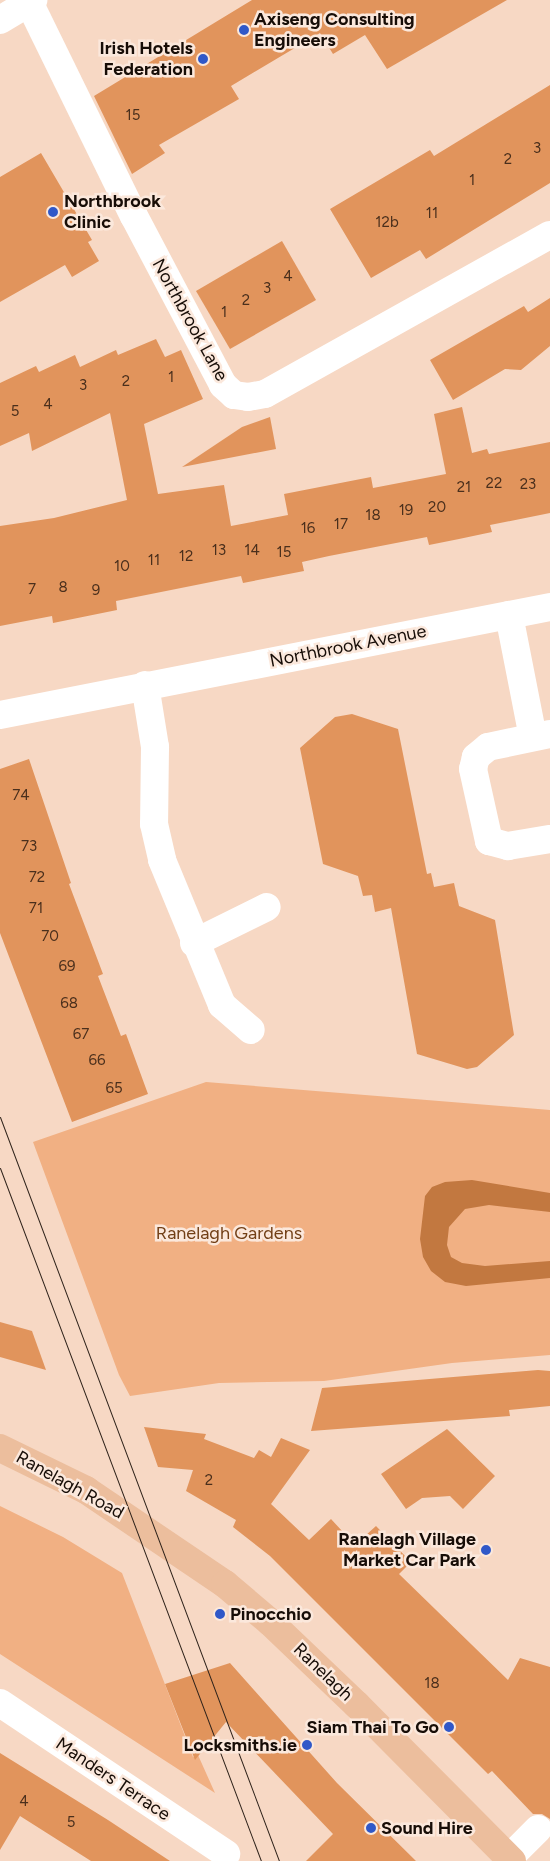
<!DOCTYPE html>
<html>
<head>
<meta charset="utf-8">
<style>
	body { margin:0 }
	#map { position:relative; width:550px; height:1861px; overflow:hidden; background:#f7d8c4; font-family:Figtree,sans-serif }
	div>[style] { position:absolute }
	[style*='--x'] { left:calc(var(--x)*1px); top:calc(var(--y)*1px); width:calc(var(--w)*1px); rotate:calc(var(--a)*1deg) }
	.green>* { inset:0; background:#f1b083 }
	.water>* { inset:0; background:#c27840 }
	.building>* { inset:0; background:#e1945c }
	.minor>* { height:28px; margin:-14px; padding:0 14px; transform-origin:14px; border-radius:14px; background:#fff }
	.major>* { height:28px; margin:-14px; padding:0 14px; transform-origin:14px; border-radius:14px; background:#ecbe9d }
	.tram>* { height:1px; margin:-0.5px; padding:0 0.5px; transform-origin:0.5px; border-radius:0.5px; background:#2f231b }
	.dots>* { width:14px; height:14px; translate:-50% -50%; box-sizing:border-box; border:2px solid #fbe8dc; border-radius:50% }
	span { translate:-50% -50%; white-space:nowrap; text-align:center; line-height:1.15; -webkit-text-stroke:5px #fbe8dc; paint-order:stroke }
	.number-label { font-size:15px; color:#4a2f1c }
	.number-label span { -webkit-text-stroke-width:0 }
	.poi-label { font-size:18px; color:#170d07; font-weight:700 }
	.left { translate:0 -50%; text-align:left }
	.right { translate:-100% -50%; text-align:right }
	.street-label { font-size:18px; color:#170d07 }
	.park-label { font-size:18px; color:#723f16 }
</style>
</head>
<body>
<div id="map">
	<div class="green">
		<div style="clip-path:polygon(206px 1082px,550px 1110px,550px 1355px,452px 1363px,324px 1381px,219px 1383px,130px 1396px,119px 1375px,33px 1142px)"></div>
		<div style="clip-path:polygon(0 1506px,63px 1537px,122px 1573px,193px 1757px,198px 1755px,215px 1793px,0 1654px)"></div>
	</div>
	<div class="water">
		<div style="clip-path:polygon(472px 1180px,550px 1193px,550px 1212px,489px 1205px,465px 1209px,449px 1227px,447px 1245px,451px 1257px,462px 1263px,485px 1266px,550px 1261px,550px 1278px,466px 1286px,445px 1282px,431px 1271px,423px 1257px,420px 1239px,425px 1196px,432px 1187px,445px 1182px)"></div>
	</div>
	<div class="building">
		<div style="clip-path:polygon(252px 0,507px 0,387px 69px,365px 35px,333px 54px,320px 33px,231px 86px,239px 99px,159px 145px,165px 153px,132px 174px,94px 96px)"></div>
		<div style="clip-path:polygon(550px 85px,550px 183px,426px 259px,420px 250px,371px 278px,330px 209px,430px 150px,434px 156px)"></div>
		<div style="clip-path:polygon(41px 153px,92px 240px,88px 242px,99px 261px,72px 277px,65px 265px,0 302px,0 177px)"></div>
		<div style="clip-path:polygon(282px 241px,316px 300px,230px 349px,196px 291px)"></div>
		<div style="clip-path:polygon(550px 298px,550px 346px,521px 370px,505px 369px,453px 400px,430px 360px,524px 306px,528px 312px)"></div>
		<div style="clip-path:polygon(156px 339px,165px 357px,181px 350px,203px 399px,144px 424px,158px 494px,224px 485px,231px 526px,288px 515px,284px 494px,371px 477px,373px 488px,446px 474px,434px 414px,462px 407px,472px 453px,487px 449px,489px 454px,550px 442px,550px 513px,490px 525px,492px 532px,459px 539px,429px 545px,427px 537px,329px 556px,302px 562px,304px 571px,243px 583px,241px 576px,116px 601px,117px 610px,53px 623px,52px 616px,0 626px,0 526px,54px 518px,127px 500px,110px 413px,32px 451px,29px 433px,0 446px,0 383px,36px 366px,39px 372px,75px 355px,80px 367px,116px 350px,118px 355px)"></div>
		<div style="clip-path:polygon(270px 417px,276px 449px,182px 467px,242px 427px)"></div>
		<div style="clip-path:polygon(352px 714px,398px 729px,427px 874px,431px 873px,434px 887px,454px 883px,459px 906px,495px 920px,514px 1035px,477px 1067px,467px 1069px,417px 1054px,391px 908px,375px 912px,372px 895px,363px 896px,358px 876px,323px 864px,300px 748px,335px 717px)"></div>
		<div style="clip-path:polygon(29px 759px,71px 883px,69px 884px,103px 974px,98px 976px,121px 1036px,126px 1034px,148px 1094px,72px 1122px,0 933px,0 769px)"></div>
		<div style="clip-path:polygon(0 1322px,32px 1331px,46px 1370px,0 1357px)"></div>
		<div style="clip-path:polygon(538px 1370px,550px 1371px,550px 1406px,509px 1410px,510px 1416px,311px 1431px,322px 1388px)"></div>
		<div style="clip-path:polygon(144px 1427px,206px 1434px,204px 1439px,254px 1458px,259px 1450px,271px 1457px,281px 1438px,310px 1450px,271px 1504px,309px 1540px,331px 1519px,355px 1545px,376px 1526px,411px 1562px,399px 1574px,508px 1680px,520px 1658px,550px 1667px,550px 1819px,542px 1814px,533px 1814px,492px 1771px,488px 1774px,270px 1556px,233px 1527px,236px 1520px,186px 1491px,193px 1470px,158px 1467px)"></div>
		<div style="clip-path:polygon(447px 1429px,495px 1476px,463px 1509px,450px 1496px,422px 1498px,406px 1509px,381px 1474px)"></div>
		<div style="clip-path:polygon(230px 1663px,337px 1783px,416px 1861px,306px 1861px,333px 1834px,226px 1722px,195px 1760px,165px 1684px)"></div>
		<div style="clip-path:polygon(0 1753px,108px 1820px,170px 1861px,91px 1861px,20px 1816px,0 1850px)"></div>
	</div>
	<div class="minor">
		<div style="--x:29;--y:2;--w:238;--a:63.9"></div>
		<div style="--x:134;--y:216;--w:191;--a:62.2"></div>
		<div style="--x:223;--y:385;--w:15;--a:42"></div>
		<div style="--x:234;--y:395;--w:14;--a:8"></div>
		<div style="--x:248;--y:397;--w:17;--a:-10"></div>
		<div style="--x:265;--y:394;--w:326;--a:-29.2"></div>
		<div style="--x:0;--y:20;--w:39;--a:-31"></div>
		<div style="--x:509;--y:615;--w:124;--a:78.9"></div>
		<div style="--x:145;--y:685;--w:63;--a:80.8"></div>
		<div style="--x:155;--y:747;--w:77;--a:90.7"></div>
		<div style="--x:154;--y:824;--w:37;--a:77"></div>
		<div style="--x:162;--y:860;--w:157;--a:67.5"></div>
		<div style="--x:222;--y:1005;--w:38;--a:41"></div>
		<div style="--x:0;--y:715;--w:561;--a:-11.11"></div>
		<div style="--x:550;--y:734;--w:63;--a:168.2"></div>
		<div style="--x:488;--y:747;--w:16;--a:140"></div>
		<div style="--x:476;--y:757;--w:12;--a:104"></div>
		<div style="--x:473;--y:769;--w:74;--a:77.5"></div>
		<div style="--x:489;--y:841;--w:20;--a:15"></div>
		<div style="--x:508;--y:846;--w:43;--a:-9.5"></div>
		<div style="--x:194;--y:943;--w:81;--a:-26.3"></div>
		<div style="--x:0;--y:1703;--w:272;--a:33.7"></div>
		<div style="--x:509;--y:1858;--w:41;--a:-45"></div>
	</div>
	<div class="major">
		<div style="--x:0;--y:1448;--w:96;--a:26"></div>
		<div style="--x:86;--y:1490;--w:168;--a:34.1"></div>
		<div style="--x:225;--y:1584;--w:59;--a:40.2"></div>
		<div style="--x:270;--y:1622;--w:120;--a:43.7"></div>
		<div style="--x:357;--y:1705;--w:220;--a:45.2"></div>
	</div>
	<div class="tram">
		<div style="--x:0;--y:1117;--w:795;--a:69.44"></div>
		<div style="--x:0;--y:1168;--w:741;--a:69.36"></div>
	</div>
	<div class="dots">
		<div style="left:244px;top:30px;background:#3058c8"></div>
		<div style="left:203px;top:59px;background:#3058c8"></div>
		<div style="left:53px;top:212px;background:#3058c8"></div>
		<div style="left:486px;top:1550px;background:#3058c8"></div>
		<div style="left:220px;top:1614px;background:#3058c8"></div>
		<div style="left:449px;top:1727px;background:#3058c8"></div>
		<div style="left:307px;top:1745px;background:#3058c8"></div>
		<div style="left:371px;top:1828px;background:#3058c8"></div>
	</div>
	<div class="number-label">
		<span style="left:133px;top:116px">15</span>
		<span style="left:537px;top:149px">3</span>
		<span style="left:508px;top:160px">2</span>
		<span style="left:472px;top:181px">1</span>
		<span style="left:432px;top:214px">11</span>
		<span style="left:387px;top:223px">12b</span>
		<span style="left:288px;top:277px">4</span>
		<span style="left:267px;top:289px">3</span>
		<span style="left:246px;top:301px">2</span>
		<span style="left:224px;top:313px">1</span>
		<span style="left:171px;top:378px">1</span>
		<span style="left:126px;top:382px">2</span>
		<span style="left:83px;top:386px">3</span>
		<span style="left:48px;top:405px">4</span>
		<span style="left:15px;top:412px">5</span>
		<span style="left:494px;top:484px">22</span>
		<span style="left:528px;top:485px">23</span>
		<span style="left:464px;top:488px">21</span>
		<span style="left:437px;top:508px">20</span>
		<span style="left:406px;top:511px">19</span>
		<span style="left:373px;top:516px">18</span>
		<span style="left:341px;top:525px">17</span>
		<span style="left:308px;top:529px">16</span>
		<span style="left:219px;top:551px">13</span>
		<span style="left:252px;top:551px">14</span>
		<span style="left:284px;top:553px">15</span>
		<span style="left:186px;top:557px">12</span>
		<span style="left:154px;top:561px">11</span>
		<span style="left:122px;top:567px">10</span>
		<span style="left:63px;top:588px">8</span>
		<span style="left:32px;top:590px">7</span>
		<span style="left:96px;top:591px">9</span>
		<span style="left:21px;top:796px">74</span>
		<span style="left:29px;top:847px">73</span>
		<span style="left:37px;top:878px">72</span>
		<span style="left:36px;top:909px">71</span>
		<span style="left:50px;top:937px">70</span>
		<span style="left:67px;top:967px">69</span>
		<span style="left:69px;top:1004px">68</span>
		<span style="left:81px;top:1035px">67</span>
		<span style="left:97px;top:1061px">66</span>
		<span style="left:114px;top:1089px">65</span>
		<span style="left:209px;top:1481px">2</span>
		<span style="left:432px;top:1684px">18</span>
		<span style="left:24px;top:1802px">4</span>
		<span style="left:71px;top:1823px">5</span>
	</div>
	<div class="poi-label">
		<span class="left" style="left:254px;top:30px">Axiseng Consulting<br>Engineers</span>
		<span class="right" style="left:193px;top:59px">Irish Hotels<br>Federation</span>
		<span class="left" style="left:64px;top:212px">Northbrook<br>Clinic</span>
		<span class="right" style="left:476px;top:1550px">Ranelagh Village<br>Market Car Park</span>
		<span class="left" style="left:230px;top:1614px">Pinocchio</span>
		<span class="right" style="left:439px;top:1727px">Siam Thai To Go</span>
		<span class="right" style="left:297px;top:1745px">Locksmiths.ie</span>
		<span class="left" style="left:381px;top:1828px">Sound Hire</span>
	</div>
	<div class="street-label">
		<span style="left:190px;top:320px;rotate:61deg">Northbrook Lane</span>
		<span style="left:348px;top:646px;rotate:-11deg">Northbrook Avenue</span>
		<span style="left:70px;top:1485px;rotate:29deg">Ranelagh Road</span>
		<span style="left:323px;top:1672px;rotate:44deg">Ranelagh</span>
		<span style="left:113px;top:1779px;rotate:34deg">Manders Terrace</span>
	</div>
	<div class="park-label">
		<span style="left:229px;top:1233px">Ranelagh Gardens</span>
	</div>
</div>
</body>
</html>
